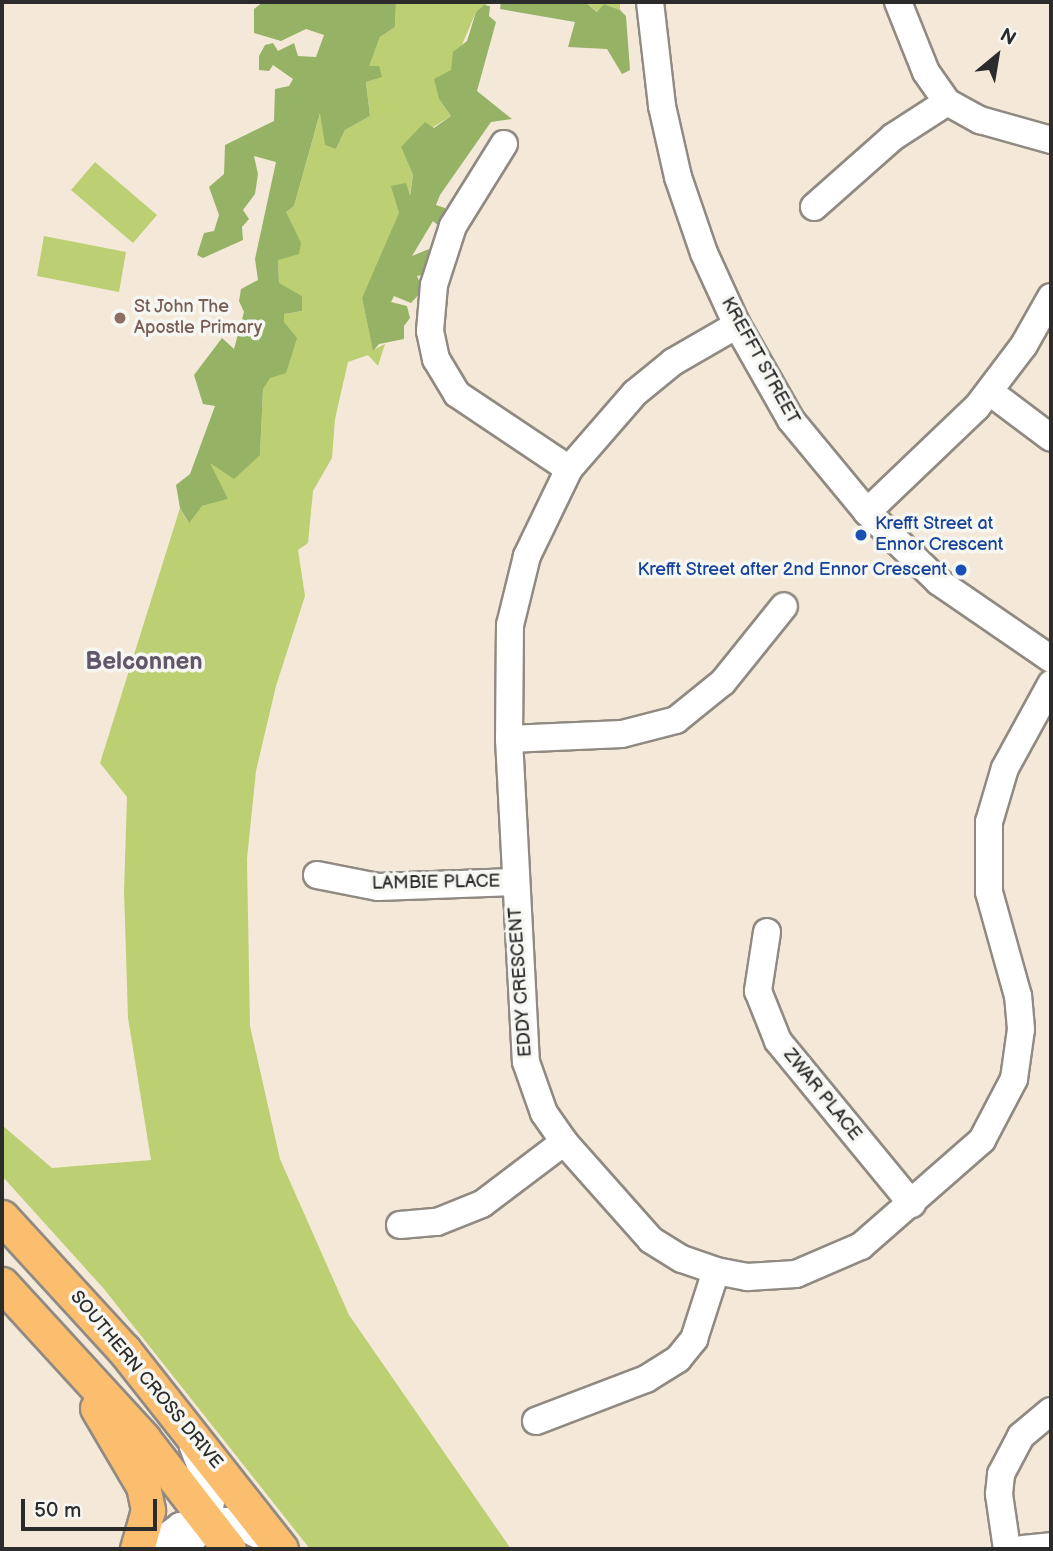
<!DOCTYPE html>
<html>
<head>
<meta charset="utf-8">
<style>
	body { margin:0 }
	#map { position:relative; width:1053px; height:1551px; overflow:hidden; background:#f4e9d9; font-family:"Balsamiq Sans",sans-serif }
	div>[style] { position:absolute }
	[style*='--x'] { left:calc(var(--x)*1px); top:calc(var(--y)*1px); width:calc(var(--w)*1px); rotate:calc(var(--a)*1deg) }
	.green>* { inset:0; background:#bcd073 }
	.forest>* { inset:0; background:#95b265 }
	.roads { filter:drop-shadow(2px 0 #908a82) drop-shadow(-2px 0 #908a82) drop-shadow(0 2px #908a82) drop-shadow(0 -2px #908a82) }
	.minor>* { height:26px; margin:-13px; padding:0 13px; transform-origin:13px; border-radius:13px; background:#fff }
	.major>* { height:33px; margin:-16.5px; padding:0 16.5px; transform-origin:16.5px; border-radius:16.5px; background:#fbbd6e }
	.dots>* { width:19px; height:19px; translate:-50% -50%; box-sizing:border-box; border:4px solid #f6f6f2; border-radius:50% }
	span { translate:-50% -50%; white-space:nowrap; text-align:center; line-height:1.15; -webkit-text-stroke:7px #f6f6f2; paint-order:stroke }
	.education-label { font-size:18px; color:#785e54 }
	.left { translate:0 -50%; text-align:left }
	.street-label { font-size:18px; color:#2b2b2b }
	.transit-label { font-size:18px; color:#164399 }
	.right { translate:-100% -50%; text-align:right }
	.district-label { font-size:24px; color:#62566b; font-weight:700 }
	.frame { position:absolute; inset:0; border:4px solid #2b2b2b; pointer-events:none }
	.north { position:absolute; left:962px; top:21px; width:70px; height:70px; -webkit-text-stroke:5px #f6f6f2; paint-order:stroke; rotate:30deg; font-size:19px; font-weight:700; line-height:28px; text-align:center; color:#2b2b2b }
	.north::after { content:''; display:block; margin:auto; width:24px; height:32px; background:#2b2b2b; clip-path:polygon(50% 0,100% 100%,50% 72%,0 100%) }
	.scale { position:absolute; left:21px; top:1499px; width:136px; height:32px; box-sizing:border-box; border:4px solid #2b2b2b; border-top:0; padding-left:9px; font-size:21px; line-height:24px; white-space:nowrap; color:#2b2b2b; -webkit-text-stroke:5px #f6f6f2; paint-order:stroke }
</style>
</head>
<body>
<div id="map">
	<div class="green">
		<div style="clip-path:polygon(396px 2px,490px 2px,476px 12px,439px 99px,451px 116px,401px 147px,413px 175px,409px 198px,362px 298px,373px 350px,385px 344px,378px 366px,368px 355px,348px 362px,335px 419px,332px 458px,313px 491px,308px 543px,298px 550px,305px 596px,276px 686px,256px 771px,247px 859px,250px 1026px,280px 1159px,349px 1315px,511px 1549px,310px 1549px,104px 1289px,2px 1176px,2px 1125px,52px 1168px,151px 1160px,128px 1018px,124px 891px,127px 797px,100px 763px,180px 508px,188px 522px,202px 506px,227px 499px,209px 462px,260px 455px,263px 389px,284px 314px,302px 311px,302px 296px,279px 284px,278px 260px,286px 212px,294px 206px,321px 110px,336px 149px,345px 130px,370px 116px,366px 82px,381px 77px,368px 67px,380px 37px,395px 27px)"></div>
		<div style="clip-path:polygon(585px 2px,620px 2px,620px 10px,604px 4px,598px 12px)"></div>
		<div style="clip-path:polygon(95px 162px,157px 215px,133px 243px,71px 190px)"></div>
		<div style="clip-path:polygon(44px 236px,126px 252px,119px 292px,37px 276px)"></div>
	</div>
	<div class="forest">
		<div style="clip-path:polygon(263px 2px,396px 2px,395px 27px,380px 37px,369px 66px,379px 66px,382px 77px,366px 82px,370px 116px,345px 130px,336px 149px,325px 145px,320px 113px,294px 206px,286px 212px,301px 243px,299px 254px,278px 260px,279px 283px,302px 296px,302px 311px,284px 314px,284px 322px,297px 338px,286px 373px,270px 378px,263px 389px,260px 455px,234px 479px,210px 463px,228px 499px,202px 506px,189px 523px,180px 508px,176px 485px,190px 474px,215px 406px,203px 404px,194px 375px,222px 338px,234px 349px,244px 312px,239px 301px,241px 289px,258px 280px,255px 259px,276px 162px,254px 156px,258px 174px,255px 194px,243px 210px,249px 219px,242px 227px,243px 240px,203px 258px,197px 255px,204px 233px,214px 231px,219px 215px,209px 187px,224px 174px,225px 145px,274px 121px,275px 89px,289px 86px,293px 79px,273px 65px,269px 71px,259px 70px,259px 56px,265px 45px,273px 43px,278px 51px,294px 43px,298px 56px,316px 57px,324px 35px,306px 29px,281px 41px,254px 33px,254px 9px)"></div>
		<div style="clip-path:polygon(501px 2px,585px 2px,597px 12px,604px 4px,620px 10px,626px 16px,630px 70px,622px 74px,607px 49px,568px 47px,575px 22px,500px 9px)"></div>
		<div style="clip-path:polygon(484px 5px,490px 6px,489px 16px,496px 22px,477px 91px,512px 119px,491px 122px,440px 195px,436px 205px,445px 208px,445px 218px,441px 228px,433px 221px,412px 256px,429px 249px,426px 274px,417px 276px,423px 290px,411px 303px,394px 296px,391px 302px,407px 306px,410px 318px,404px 326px,404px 339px,379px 344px,373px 351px,362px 298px,399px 213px,391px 186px,406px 183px,410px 196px,413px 175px,401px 147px,425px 122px,434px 128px,451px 116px,439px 99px,434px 79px,451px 70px,453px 52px,467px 41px,476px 12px)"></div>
	</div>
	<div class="roads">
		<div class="minor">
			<div style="--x:650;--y:2;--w:105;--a:83.4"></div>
			<div style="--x:662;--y:106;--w:73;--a:77.3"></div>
			<div style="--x:678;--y:177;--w:80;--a:71.1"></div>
			<div style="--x:704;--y:253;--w:79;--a:65.4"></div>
			<div style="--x:737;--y:325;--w:109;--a:60.4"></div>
			<div style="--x:791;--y:420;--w:119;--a:50.4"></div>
			<div style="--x:867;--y:512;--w:100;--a:44.2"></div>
			<div style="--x:939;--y:582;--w:136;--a:34.5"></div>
			<div style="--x:898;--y:2;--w:75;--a:68.2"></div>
			<div style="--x:926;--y:72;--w:37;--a:55"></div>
			<div style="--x:947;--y:102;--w:38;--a:29"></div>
			<div style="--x:980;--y:120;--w:74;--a:15.7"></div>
			<div style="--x:504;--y:144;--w:97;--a:121.9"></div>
			<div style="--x:453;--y:226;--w:62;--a:107.9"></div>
			<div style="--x:434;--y:285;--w:46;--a:95"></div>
			<div style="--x:430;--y:331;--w:29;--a:78"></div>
			<div style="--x:436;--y:359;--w:41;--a:59"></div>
			<div style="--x:457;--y:394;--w:135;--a:33.8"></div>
			<div style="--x:814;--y:207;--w:106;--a:-41.5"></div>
			<div style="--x:893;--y:137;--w:64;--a:-32.9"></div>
			<div style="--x:737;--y:325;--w:74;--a:150"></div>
			<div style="--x:673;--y:362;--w:49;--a:140.8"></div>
			<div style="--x:635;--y:393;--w:101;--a:131"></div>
			<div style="--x:569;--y:469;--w:97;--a:115.8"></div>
			<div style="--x:527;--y:556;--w:71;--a:103.8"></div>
			<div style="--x:510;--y:625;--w:114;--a:90.5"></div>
			<div style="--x:509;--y:739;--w:323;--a:87"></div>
			<div style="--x:526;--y:1062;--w:54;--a:70.6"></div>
			<div style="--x:544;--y:1113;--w:35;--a:55"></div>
			<div style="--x:564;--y:1142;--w:131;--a:48.4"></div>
			<div style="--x:651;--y:1240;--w:36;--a:32"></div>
			<div style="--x:682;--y:1259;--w:36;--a:19"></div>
			<div style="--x:716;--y:1271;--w:32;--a:11"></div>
			<div style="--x:747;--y:1277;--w:49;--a:-3.5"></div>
			<div style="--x:796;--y:1274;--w:71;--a:-23.3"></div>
			<div style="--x:861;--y:1246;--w:161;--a:-41.2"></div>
			<div style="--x:982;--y:1140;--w:69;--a:-62.3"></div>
			<div style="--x:1014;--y:1079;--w:50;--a:-82"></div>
			<div style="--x:1021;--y:1029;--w:33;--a:-95"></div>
			<div style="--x:1018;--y:996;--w:108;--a:-105.6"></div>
			<div style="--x:989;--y:892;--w:70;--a:-90"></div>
			<div style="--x:989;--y:822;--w:56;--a:-73.5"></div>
			<div style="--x:1005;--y:768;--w:96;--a:-61.3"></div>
			<div style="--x:990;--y:392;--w:76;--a:37"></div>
			<div style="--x:867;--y:512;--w:152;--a:-43.7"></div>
			<div style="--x:977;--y:407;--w:78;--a:-52.8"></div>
			<div style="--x:1024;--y:345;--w:55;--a:-60.6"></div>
			<div style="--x:509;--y:739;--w:113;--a:-2.5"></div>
			<div style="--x:622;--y:734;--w:56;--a:-14.5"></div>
			<div style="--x:676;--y:720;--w:60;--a:-39"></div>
			<div style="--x:723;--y:682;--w:97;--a:-51.2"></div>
			<div style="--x:317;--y:875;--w:62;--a:11.1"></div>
			<div style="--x:378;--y:887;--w:137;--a:-2.1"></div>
			<div style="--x:767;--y:932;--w:60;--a:98.7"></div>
			<div style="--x:758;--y:991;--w:54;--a:68.2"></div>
			<div style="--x:778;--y:1041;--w:211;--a:50.6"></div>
			<div style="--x:400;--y:1225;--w:37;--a:-5"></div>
			<div style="--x:437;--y:1222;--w:48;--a:-21.8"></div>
			<div style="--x:482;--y:1204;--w:103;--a:-37.1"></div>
			<div style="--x:536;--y:1421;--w:118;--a:-20.9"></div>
			<div style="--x:646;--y:1379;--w:38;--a:-32"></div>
			<div style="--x:678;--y:1359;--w:26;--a:-51"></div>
			<div style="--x:694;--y:1339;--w:71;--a:-72.1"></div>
			<div style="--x:150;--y:1549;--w:38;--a:-37"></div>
			<div style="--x:180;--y:1526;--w:28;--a:-10"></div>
			<div style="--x:208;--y:1521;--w:21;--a:0"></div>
			<div style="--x:229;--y:1521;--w:51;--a:25.6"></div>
			<div style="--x:185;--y:1549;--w:36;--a:-51"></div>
			<div style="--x:208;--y:1521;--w:26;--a:-81"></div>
			<div style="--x:212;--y:1495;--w:52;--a:-111.6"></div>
			<div style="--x:1007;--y:1549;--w:56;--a:-98.3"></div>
			<div style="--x:999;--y:1494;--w:20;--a:-84"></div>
			<div style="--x:1001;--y:1474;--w:43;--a:-62.2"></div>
			<div style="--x:1021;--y:1436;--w:39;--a:-40"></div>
			<div style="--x:1023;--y:1549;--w:28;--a:-6"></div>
		</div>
		<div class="major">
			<div style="--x:2;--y:1217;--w:180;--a:47.5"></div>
			<div style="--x:124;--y:1350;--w:253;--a:51.7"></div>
			<div style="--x:2;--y:1284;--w:209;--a:47.5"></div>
			<div style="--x:143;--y:1438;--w:140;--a:52.2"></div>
			<div style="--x:97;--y:1408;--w:91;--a:59.5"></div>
			<div style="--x:143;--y:1486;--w:25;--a:78"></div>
			<div style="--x:148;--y:1510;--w:41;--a:105.8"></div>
		</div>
	</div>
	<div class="dots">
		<div style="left:120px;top:318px;background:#8d6e63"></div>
		<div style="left:861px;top:535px;background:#1a4fb4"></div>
		<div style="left:961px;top:570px;background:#1a4fb4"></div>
	</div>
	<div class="education-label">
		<span class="left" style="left:134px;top:318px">St John The<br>Apostle Primary</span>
	</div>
	<div class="street-label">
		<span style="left:760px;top:361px;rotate:61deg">KREFFT STREET</span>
		<span style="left:436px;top:883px;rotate:-1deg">LAMBIE PLACE</span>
		<span style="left:521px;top:982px;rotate:-94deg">EDDY CRESCENT</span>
		<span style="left:822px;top:1095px;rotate:51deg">ZWAR PLACE</span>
		<span style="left:146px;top:1380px;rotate:50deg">SOUTHERN CROSS DRIVE</span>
	</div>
	<div class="transit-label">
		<span class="left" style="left:875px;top:535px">Krefft Street at<br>Ennor Crescent</span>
		<span class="right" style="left:947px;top:570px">Krefft Street after 2nd Ennor Crescent</span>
	</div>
	<div class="district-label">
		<span style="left:144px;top:662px">Belconnen</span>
	</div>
	<div class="frame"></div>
	<div class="north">N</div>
	<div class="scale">50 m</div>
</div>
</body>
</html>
